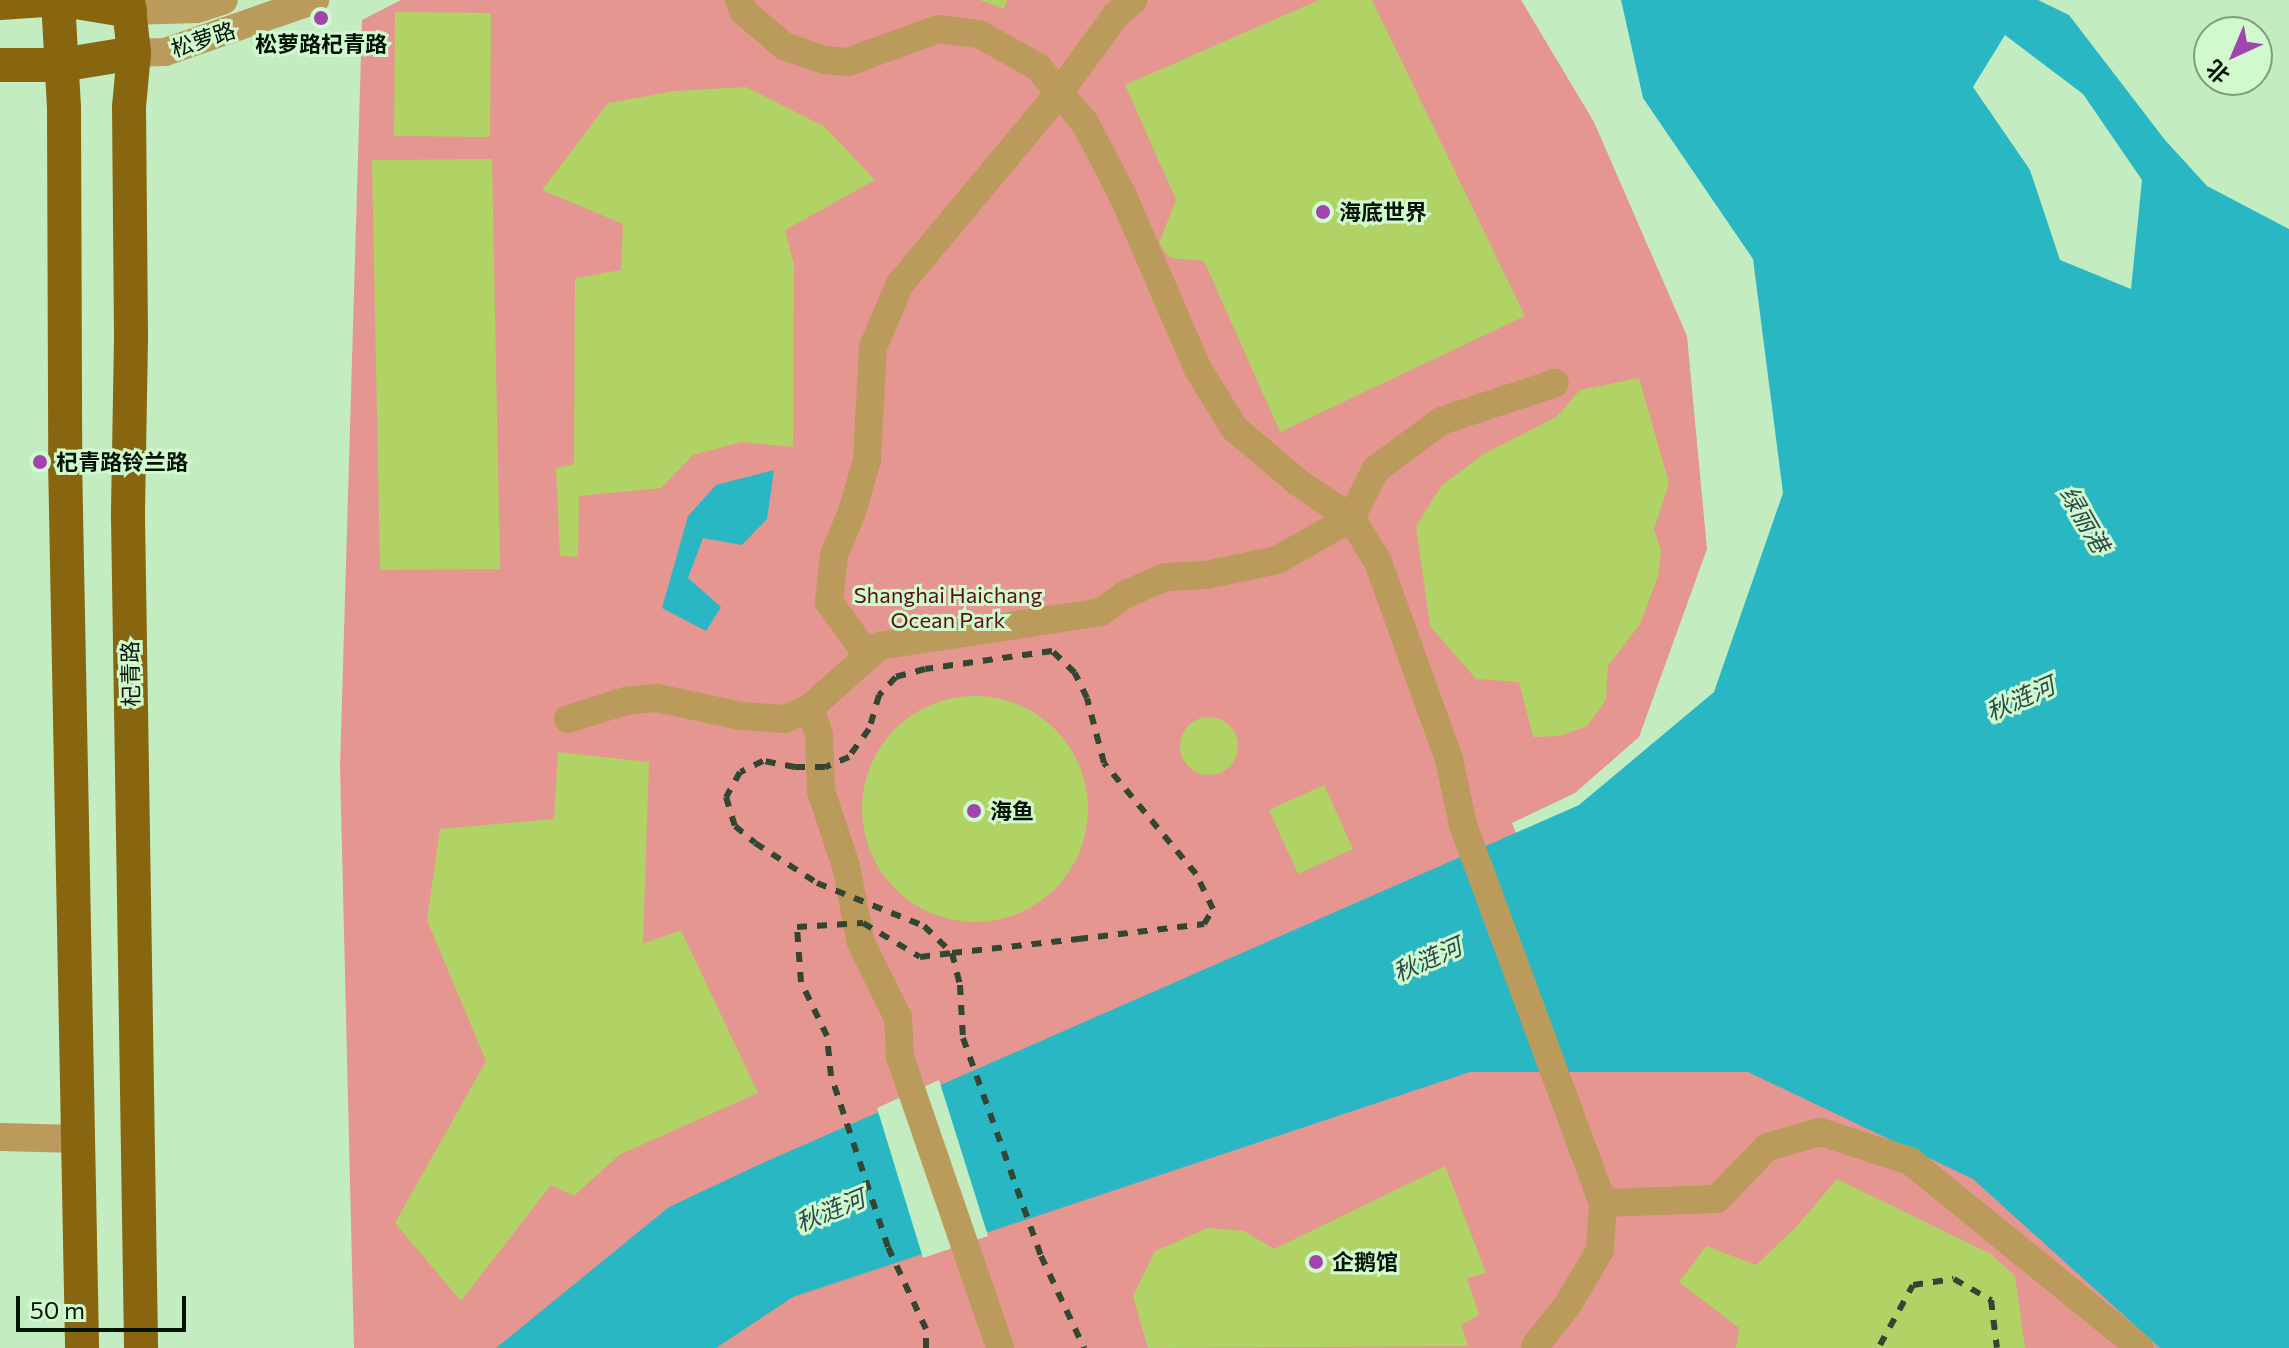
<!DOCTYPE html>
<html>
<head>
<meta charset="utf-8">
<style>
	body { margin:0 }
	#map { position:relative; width:2289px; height:1348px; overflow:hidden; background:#c3ecc1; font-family:Commissioner,"Noto Sans SC",sans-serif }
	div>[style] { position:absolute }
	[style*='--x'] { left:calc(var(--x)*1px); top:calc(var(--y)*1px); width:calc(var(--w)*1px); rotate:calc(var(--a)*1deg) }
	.green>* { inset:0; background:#e59691 }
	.water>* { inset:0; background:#29b8c3 }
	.pier>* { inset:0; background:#c3ecc1 }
	.building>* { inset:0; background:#b1d264 }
	.round { border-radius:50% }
	.minor>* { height:28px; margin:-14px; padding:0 14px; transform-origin:14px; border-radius:14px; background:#bb9b5b }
	.major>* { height:34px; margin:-17px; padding:0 17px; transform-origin:17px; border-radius:17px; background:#88650f }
	.rail>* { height:6px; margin-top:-3px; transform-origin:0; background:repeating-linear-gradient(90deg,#324632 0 10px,transparent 0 20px) }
	.dots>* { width:22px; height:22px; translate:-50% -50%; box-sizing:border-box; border:4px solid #d0f9cd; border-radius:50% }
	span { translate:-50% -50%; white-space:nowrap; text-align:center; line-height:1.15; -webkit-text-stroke:6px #d0f9cd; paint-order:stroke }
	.street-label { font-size:22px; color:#051205 }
	.poi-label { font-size:22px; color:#051205; font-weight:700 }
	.left { translate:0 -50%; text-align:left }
	.park-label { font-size:22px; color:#591115 }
	.water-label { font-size:24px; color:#2b484b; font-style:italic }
	.north { position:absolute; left:2193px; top:16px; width:80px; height:80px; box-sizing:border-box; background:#d0f9cd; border:2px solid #7f9d7d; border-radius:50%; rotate:224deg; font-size:22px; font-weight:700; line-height:32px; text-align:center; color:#051205 }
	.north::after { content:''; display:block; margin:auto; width:28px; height:36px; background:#a244ad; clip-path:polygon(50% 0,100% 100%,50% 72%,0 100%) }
	.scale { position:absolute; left:16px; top:1296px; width:170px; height:36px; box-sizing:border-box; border:4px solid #051205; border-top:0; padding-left:10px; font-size:24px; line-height:28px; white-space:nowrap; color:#051205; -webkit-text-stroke:6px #d0f9cd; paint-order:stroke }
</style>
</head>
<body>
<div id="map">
	<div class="green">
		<div style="clip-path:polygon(401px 0,1521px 0,1594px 122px,1687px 336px,1707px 549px,1639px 737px,1575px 793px,1512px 823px,1595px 1037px,1765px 1051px,1901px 1115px,2176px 1348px,354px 1348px,340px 767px,362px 20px)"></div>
	</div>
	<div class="water">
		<div style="clip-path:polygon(evenodd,1621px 0,2038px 0,2069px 15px,2165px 140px,2207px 186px,2289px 229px,2289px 1348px,2160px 1348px,1973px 1179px,1748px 1072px,1470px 1072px,793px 1297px,716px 1348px,496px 1348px,669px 1207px,756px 1166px,1579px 805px,1714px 692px,1783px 493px,1753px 259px,1643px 98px,1621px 0,2005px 35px,2083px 94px,2142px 180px,2131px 289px,2060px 260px,2030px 170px,1973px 87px,2005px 35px)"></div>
		<div style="clip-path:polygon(774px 470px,767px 519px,742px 545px,703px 538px,688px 578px,721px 607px,706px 631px,662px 608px,688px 516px,716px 485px)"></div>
	</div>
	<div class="pier">
		<div style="clip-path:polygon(939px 1080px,988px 1236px,923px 1258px,877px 1108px)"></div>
	</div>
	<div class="building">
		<div style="clip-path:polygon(980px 0,1007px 0,1004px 9px)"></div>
		<div style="clip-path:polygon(1319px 0,1372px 0,1525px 316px,1280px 432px,1204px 261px,1170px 258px,1159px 243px,1176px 200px,1125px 85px)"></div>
		<div style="clip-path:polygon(395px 12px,491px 13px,490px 137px,394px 136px)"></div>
		<div style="clip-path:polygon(746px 87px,825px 127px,875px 180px,785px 230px,794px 264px,793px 447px,742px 442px,693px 455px,661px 488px,579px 496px,578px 557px,560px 556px,556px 468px,574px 464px,575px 278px,621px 270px,623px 224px,542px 190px,608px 103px,675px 91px)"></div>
		<div style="clip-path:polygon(492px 159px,500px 569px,380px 570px,372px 160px)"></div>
		<div style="clip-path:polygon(1639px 378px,1669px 483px,1654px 529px,1661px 551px,1658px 576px,1640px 624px,1608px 666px,1606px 700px,1587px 726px,1560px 736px,1533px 737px,1519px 682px,1476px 679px,1430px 626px,1416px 526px,1442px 485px,1482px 455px,1556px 417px,1580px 390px)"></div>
		<div class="round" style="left:862px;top:696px;width:226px;height:226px"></div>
		<div class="round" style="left:1180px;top:717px;width:58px;height:58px"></div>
		<div style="clip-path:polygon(558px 752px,649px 762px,643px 944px,681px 930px,758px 1093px,619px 1155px,574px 1196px,551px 1185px,461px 1301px,395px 1223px,486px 1061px,427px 920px,440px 829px,554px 819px)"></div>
		<div style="clip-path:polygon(1324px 785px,1353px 849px,1298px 874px,1269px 810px)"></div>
		<div style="clip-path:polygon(1445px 1166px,1486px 1273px,1467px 1278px,1479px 1315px,1461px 1325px,1468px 1346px,1149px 1348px,1147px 1345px,1133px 1296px,1155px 1251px,1208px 1228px,1244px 1231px,1274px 1249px)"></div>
		<div style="clip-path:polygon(1837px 1179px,1991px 1254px,2015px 1276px,2025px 1348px,1736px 1348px,1739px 1328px,1679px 1282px,1706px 1246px,1756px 1265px,1797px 1226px)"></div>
	</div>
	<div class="minor">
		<div style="--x:739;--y:0;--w:12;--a:70"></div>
		<div style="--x:743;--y:11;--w:54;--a:40.5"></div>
		<div style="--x:784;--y:46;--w:42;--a:19.3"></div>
		<div style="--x:824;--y:60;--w:24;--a:5"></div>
		<div style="--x:848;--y:62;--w:96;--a:-20.1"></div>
		<div style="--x:938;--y:29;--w:41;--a:7"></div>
		<div style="--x:979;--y:34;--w:68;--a:29.2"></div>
		<div style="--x:1038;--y:67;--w:73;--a:50"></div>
		<div style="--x:1085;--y:123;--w:82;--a:62.5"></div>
		<div style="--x:1123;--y:196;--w:189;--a:66.6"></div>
		<div style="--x:1198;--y:369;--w:69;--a:58.6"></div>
		<div style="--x:1234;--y:428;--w:85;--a:40.2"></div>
		<div style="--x:1299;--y:483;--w:63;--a:33.9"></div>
		<div style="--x:1351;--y:518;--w:52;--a:58.5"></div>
		<div style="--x:1378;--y:562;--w:209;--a:70.2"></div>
		<div style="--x:1449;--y:759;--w:67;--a:78"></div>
		<div style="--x:1463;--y:825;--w:403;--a:69.7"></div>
		<div style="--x:1603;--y:1203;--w:47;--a:93.7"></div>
		<div style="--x:1600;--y:1250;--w:65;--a:120.5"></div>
		<div style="--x:1567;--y:1306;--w:51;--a:128.7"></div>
		<div style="--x:130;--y:11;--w:67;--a:-1.7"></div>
		<div style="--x:197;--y:9;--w:28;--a:-18"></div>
		<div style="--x:134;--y:53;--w:31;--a:-2"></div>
		<div style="--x:165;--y:52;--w:159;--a:-19.1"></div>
		<div style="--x:868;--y:656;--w:67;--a:-125.8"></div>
		<div style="--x:829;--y:602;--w:47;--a:-83.9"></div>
		<div style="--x:834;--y:555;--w:47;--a:-67.3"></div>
		<div style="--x:852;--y:512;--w:54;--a:-73.9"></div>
		<div style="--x:867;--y:460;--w:113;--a:-87"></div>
		<div style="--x:873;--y:347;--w:69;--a:-66.8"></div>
		<div style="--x:900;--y:284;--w:249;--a:-50.2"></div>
		<div style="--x:1059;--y:93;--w:97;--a:-53.8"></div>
		<div style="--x:1116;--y:15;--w:23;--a:-41"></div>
		<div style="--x:810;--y:708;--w:28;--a:71"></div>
		<div style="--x:819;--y:734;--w:57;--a:88"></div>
		<div style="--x:821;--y:791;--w:79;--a:71.6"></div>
		<div style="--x:846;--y:866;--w:78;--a:79"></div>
		<div style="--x:861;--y:943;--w:84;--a:63.7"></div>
		<div style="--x:898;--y:1018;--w:39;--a:87"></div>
		<div style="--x:900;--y:1057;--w:308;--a:71"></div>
		<div style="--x:568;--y:719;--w:61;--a:-17.2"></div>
		<div style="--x:626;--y:701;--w:31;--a:-6"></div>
		<div style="--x:657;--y:698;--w:86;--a:12.1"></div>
		<div style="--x:741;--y:716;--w:44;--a:3.9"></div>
		<div style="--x:785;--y:719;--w:27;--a:-24"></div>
		<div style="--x:810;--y:708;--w:93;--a:-41.9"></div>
		<div style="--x:879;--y:646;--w:225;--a:-8.7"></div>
		<div style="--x:1101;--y:612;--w:31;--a:-36"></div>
		<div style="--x:1126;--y:594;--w:43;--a:-23"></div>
		<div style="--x:1166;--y:577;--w:40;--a:-2.9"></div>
		<div style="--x:1206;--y:575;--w:73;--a:-11.9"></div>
		<div style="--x:1277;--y:560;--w:85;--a:-29.6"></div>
		<div style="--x:1351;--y:518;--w:55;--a:-63"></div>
		<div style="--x:1376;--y:469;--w:81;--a:-36.4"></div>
		<div style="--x:1441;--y:421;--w:120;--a:-18.4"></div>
		<div style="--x:0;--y:1137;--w:79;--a:1.5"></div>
		<div style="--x:1603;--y:1203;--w:114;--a:-2"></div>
		<div style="--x:1717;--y:1199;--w:72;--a:-46.1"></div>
		<div style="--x:1767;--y:1147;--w:55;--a:-15.8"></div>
		<div style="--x:1820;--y:1132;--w:95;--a:17.9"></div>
		<div style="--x:1910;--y:1161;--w:296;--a:39.1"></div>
	</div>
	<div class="major">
		<div style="--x:58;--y:0;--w:108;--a:86.8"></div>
		<div style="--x:64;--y:108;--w:351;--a:89.8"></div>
		<div style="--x:65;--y:459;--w:889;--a:88.9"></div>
		<div style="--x:64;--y:0;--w:67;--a:9.5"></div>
		<div style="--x:128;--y:0;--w:53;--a:83.5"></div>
		<div style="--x:134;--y:53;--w:54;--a:95.3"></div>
		<div style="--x:129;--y:107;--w:232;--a:89.5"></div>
		<div style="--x:131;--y:339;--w:178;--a:91"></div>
		<div style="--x:128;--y:517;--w:831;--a:89.1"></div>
		<div style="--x:0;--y:3;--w:44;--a:-3.9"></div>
		<div style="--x:0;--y:65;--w:61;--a:0"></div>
		<div style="--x:61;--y:65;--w:74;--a:-9.3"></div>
	</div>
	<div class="rail">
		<div style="--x:1880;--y:1345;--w:68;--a:-61.2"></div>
		<div style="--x:1913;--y:1285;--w:41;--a:-8.3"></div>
		<div style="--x:1954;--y:1279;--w:43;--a:29.6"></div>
		<div style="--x:1991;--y:1300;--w:48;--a:82.9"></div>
		<div style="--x:926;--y:1348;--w:19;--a:-90"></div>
		<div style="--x:926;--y:1329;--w:90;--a:-114.9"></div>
		<div style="--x:888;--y:1247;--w:180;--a:-108.4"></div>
		<div style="--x:831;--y:1076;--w:40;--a:-95.7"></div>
		<div style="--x:827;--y:1036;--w:60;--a:-115.7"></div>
		<div style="--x:801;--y:982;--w:55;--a:-94.2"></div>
		<div style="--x:797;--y:927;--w:66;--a:-3.5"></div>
		<div style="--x:863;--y:923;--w:66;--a:30.8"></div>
		<div style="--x:920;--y:957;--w:32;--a:-7"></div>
		<div style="--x:952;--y:953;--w:127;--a:-6.3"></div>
		<div style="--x:1078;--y:939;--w:127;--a:-6.8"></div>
		<div style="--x:1204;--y:924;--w:17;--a:-59"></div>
		<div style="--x:1213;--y:909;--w:39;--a:-116"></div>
		<div style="--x:1196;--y:874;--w:144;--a:-129.7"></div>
		<div style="--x:1104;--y:763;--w:67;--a:-104.7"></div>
		<div style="--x:1087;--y:698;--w:28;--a:-116"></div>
		<div style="--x:1075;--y:673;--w:32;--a:-136"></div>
		<div style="--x:1052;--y:651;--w:128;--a:171.9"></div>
		<div style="--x:925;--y:669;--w:30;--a:165"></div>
		<div style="--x:896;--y:677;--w:25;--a:133"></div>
		<div style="--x:879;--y:695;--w:35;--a:106"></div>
		<div style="--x:869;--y:729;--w:34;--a:126"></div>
		<div style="--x:849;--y:757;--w:26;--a:157"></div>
		<div style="--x:825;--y:767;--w:30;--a:180"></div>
		<div style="--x:795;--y:767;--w:33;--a:-169"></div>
		<div style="--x:763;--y:761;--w:25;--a:154"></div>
		<div style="--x:740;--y:772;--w:29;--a:119"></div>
		<div style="--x:726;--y:797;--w:30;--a:73"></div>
		<div style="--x:735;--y:826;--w:26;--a:40"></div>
		<div style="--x:755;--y:843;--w:74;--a:32.8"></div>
		<div style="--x:817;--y:883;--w:115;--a:21.9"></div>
		<div style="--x:924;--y:926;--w:39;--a:44"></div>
		<div style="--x:952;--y:953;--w:33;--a:76"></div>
		<div style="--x:960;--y:985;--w:53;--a:86.8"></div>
		<div style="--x:963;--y:1038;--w:232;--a:70.3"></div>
		<div style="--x:1041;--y:1256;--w:102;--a:64.9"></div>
	</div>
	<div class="dots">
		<div style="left:321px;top:18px;background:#a244ad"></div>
		<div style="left:1323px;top:212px;background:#a244ad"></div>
		<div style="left:40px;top:462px;background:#a244ad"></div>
		<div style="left:974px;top:811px;background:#a244ad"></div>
		<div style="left:1316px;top:1262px;background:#a244ad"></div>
	</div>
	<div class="street-label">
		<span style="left:203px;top:39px;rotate:-18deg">松萝路</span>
		<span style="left:130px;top:674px;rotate:-91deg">杞青路</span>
	</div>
	<div class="poi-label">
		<span style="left:321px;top:44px">松萝路杞青路</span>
		<span class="left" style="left:1339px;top:212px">海底世界</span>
		<span class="left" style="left:56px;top:462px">杞青路铃兰路</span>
		<span class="left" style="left:990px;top:811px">海鱼</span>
		<span class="left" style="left:1332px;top:1262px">企鹅馆</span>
	</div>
	<div class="park-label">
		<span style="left:948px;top:607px">Shanghai Haichang<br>Ocean Park</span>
	</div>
	<div class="water-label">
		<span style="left:2085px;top:519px;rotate:60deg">绿丽港</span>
		<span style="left:2020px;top:698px;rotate:-24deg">秋涟河</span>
		<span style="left:1427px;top:959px;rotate:-24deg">秋涟河</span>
		<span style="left:830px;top:1210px;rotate:-22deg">秋涟河</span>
	</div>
	<div class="north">北</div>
	<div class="scale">50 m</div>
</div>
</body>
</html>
